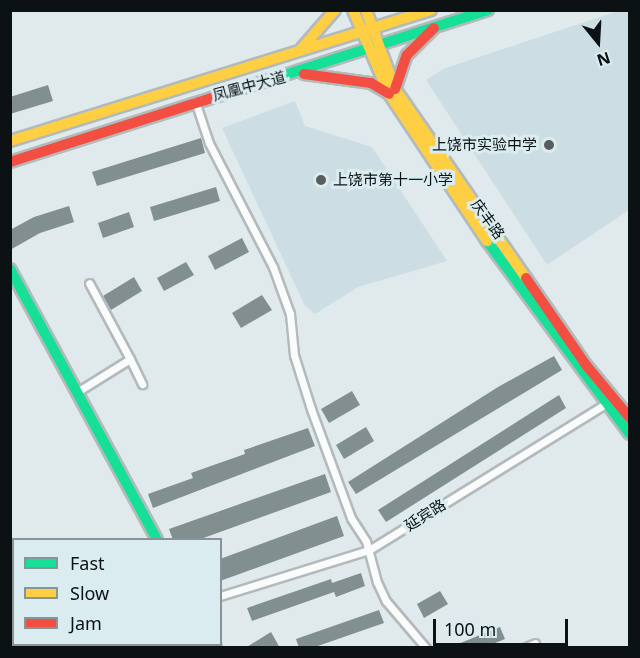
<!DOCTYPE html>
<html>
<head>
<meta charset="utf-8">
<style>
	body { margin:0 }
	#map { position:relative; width:640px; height:658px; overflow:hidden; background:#e0e9eb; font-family:"Noto Sans","Noto Sans SC",sans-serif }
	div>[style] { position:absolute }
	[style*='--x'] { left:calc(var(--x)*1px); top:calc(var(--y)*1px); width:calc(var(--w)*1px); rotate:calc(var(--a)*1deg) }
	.built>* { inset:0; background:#ccdee3 }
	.building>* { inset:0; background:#828f91 }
	.roads { filter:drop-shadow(2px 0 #b2babb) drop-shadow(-2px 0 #b2babb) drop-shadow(0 2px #b2babb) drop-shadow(0 -2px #b2babb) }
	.street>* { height:7px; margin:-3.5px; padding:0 3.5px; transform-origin:3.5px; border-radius:3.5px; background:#fafcfc }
	.fast>* { height:10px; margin:-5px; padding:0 5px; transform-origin:5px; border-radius:5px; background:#16e098 }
	.slow>* { height:10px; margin:-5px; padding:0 5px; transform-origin:5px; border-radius:5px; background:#ffcf43 }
	.jam>* { height:10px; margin:-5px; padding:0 5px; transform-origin:5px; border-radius:5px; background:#f24e42 }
	.dots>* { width:16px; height:16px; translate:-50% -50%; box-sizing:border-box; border:3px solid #dbecf0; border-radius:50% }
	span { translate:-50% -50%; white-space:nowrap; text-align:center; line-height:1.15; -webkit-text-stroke:6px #dbecf0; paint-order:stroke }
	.street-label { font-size:15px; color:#0c1213 }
	.poi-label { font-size:15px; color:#0c1213 }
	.right { translate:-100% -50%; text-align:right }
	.left { translate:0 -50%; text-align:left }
	.frame { position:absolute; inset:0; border:12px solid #0c1213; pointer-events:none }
	.legend { position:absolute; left:12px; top:538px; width:210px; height:108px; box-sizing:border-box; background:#dbecf0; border:2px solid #889598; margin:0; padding:8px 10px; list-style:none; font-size:18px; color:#0c1213 }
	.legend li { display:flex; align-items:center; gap:12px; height:30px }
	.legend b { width:30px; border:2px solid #889598 }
	.north { position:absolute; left:568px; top:12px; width:60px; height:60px; -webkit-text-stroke:4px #dbecf0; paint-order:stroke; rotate:162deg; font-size:16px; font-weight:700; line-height:24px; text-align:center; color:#0c1213 }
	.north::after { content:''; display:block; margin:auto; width:21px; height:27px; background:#0c1213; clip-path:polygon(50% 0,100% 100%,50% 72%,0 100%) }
	.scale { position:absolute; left:433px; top:619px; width:135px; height:27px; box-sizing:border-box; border:3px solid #0c1213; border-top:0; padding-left:8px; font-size:18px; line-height:21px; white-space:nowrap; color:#0c1213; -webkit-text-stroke:4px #dbecf0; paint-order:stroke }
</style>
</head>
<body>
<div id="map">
	<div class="built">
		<div style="clip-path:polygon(621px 10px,630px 11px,629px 210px,547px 265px,426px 80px,443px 69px)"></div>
		<div style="clip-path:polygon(295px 101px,305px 126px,372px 147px,447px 261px,358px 287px,315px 314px,305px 306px,222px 128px)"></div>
	</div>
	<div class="building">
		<div style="clip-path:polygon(48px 85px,53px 101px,10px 114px,10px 97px)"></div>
		<div style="clip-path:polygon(201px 138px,205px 153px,97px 186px,92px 172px)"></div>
		<div style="clip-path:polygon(216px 187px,220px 201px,154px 221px,150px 207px)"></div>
		<div style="clip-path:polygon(69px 206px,74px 222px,40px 233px,10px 250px,10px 230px,34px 217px)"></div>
		<div style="clip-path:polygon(129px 212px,134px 227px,103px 238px,98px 223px)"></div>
		<div style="clip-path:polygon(242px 238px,249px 252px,215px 270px,208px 256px)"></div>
		<div style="clip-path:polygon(186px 262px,194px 275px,164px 291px,157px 278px)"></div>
		<div style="clip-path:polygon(134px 277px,142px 291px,111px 310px,103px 296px)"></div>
		<div style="clip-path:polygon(262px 295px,272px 310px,241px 328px,232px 313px)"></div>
		<div style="clip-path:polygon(554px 356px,562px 370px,356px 494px,348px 482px,498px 387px)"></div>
		<div style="clip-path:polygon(352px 391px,360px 405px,329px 423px,321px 409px)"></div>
		<div style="clip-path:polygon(559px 395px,566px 408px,386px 522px,378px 510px)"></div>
		<div style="clip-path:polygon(366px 427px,374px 441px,344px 459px,336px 445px)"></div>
		<div style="clip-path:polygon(308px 428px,315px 446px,153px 508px,148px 494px,193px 478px,191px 473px,245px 454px,244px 450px)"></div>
		<div style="clip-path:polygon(325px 474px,331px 492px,198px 540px,173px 540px,169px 529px)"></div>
		<div style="clip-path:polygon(337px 516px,344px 536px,220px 581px,220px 559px)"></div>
		<div style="clip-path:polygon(361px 573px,365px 586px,336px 597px,334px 592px,252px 621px,247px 608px,331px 579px,332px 583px)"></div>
		<div style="clip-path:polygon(440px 591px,448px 604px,424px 618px,417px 604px)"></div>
		<div style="clip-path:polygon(379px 610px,384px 623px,312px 648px,299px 648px,296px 639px)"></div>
		<div style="clip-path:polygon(500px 627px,505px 639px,483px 648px,448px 648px)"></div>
		<div style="clip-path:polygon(271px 632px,280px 648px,245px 648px)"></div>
	</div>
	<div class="roads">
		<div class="street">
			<div style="--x:195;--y:101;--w:44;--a:71.6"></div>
			<div style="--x:209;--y:143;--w:140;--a:62.7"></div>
			<div style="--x:273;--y:267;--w:50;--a:70.1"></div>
			<div style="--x:290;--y:314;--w:41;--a:84.4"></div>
			<div style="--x:294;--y:355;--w:57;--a:72.5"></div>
			<div style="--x:311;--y:409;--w:116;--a:69.8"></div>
			<div style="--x:351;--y:518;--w:27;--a:57"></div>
			<div style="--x:366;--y:541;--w:42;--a:75"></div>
			<div style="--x:377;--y:582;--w:21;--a:65"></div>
			<div style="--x:386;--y:601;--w:62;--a:49.6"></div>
			<div style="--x:130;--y:359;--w:28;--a:64"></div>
			<div style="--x:77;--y:392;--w:62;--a:-31.9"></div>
			<div style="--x:130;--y:359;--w:86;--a:-118.3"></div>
			<div style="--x:220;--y:596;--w:156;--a:-17.2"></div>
			<div style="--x:369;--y:550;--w:283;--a:-31.7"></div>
			<div style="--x:10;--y:614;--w:6;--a:51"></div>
			<div style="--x:28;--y:644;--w:4;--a:76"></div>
			<div style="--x:81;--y:648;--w:9;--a:-27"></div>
			<div style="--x:524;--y:648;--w:12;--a:-24"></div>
		</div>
		<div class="fast">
			<div style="--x:269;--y:80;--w:230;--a:-17.7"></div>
			<div style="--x:487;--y:241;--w:240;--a:53.5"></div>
			<div style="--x:10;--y:269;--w:308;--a:61.5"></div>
		</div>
		<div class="slow">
			<div style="--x:353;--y:10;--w:91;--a:66.8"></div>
			<div style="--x:389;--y:94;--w:177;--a:56.3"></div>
			<div style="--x:366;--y:10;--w:84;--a:69.8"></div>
			<div style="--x:395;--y:89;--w:230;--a:55.3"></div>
			<div style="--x:302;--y:48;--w:50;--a:-49"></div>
			<div style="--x:10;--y:141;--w:441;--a:-17.3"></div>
			<div style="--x:215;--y:644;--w:4;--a:76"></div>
		</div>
		<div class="jam">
			<div style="--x:304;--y:74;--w:68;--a:7.7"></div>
			<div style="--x:371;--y:83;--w:21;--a:31"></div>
			<div style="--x:395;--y:89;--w:36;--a:-71"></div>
			<div style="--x:407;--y:55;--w:38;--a:-45"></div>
			<div style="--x:10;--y:162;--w:272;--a:-17.6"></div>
			<div style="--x:526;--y:278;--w:106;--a:55.4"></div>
			<div style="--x:586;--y:365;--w:69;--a:50.3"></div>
		</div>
	</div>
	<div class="dots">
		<div style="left:549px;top:145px;background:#565d5f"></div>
		<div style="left:321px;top:180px;background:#565d5f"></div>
	</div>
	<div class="street-label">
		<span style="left:249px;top:86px;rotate:-15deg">凤凰中大道</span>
		<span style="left:488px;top:219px;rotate:54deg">庆丰路</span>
		<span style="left:425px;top:515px;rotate:-32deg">延宾路</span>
	</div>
	<div class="poi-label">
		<span class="right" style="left:537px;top:145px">上饶市实验中学</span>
		<span class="left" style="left:333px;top:180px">上饶市第十一小学</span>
	</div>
	<div class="frame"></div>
	<ul class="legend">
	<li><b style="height:8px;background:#16e098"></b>Fast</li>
	<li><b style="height:8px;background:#ffcf43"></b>Slow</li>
	<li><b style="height:8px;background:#f24e42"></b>Jam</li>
	</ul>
	<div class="north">N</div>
	<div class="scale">100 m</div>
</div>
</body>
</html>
